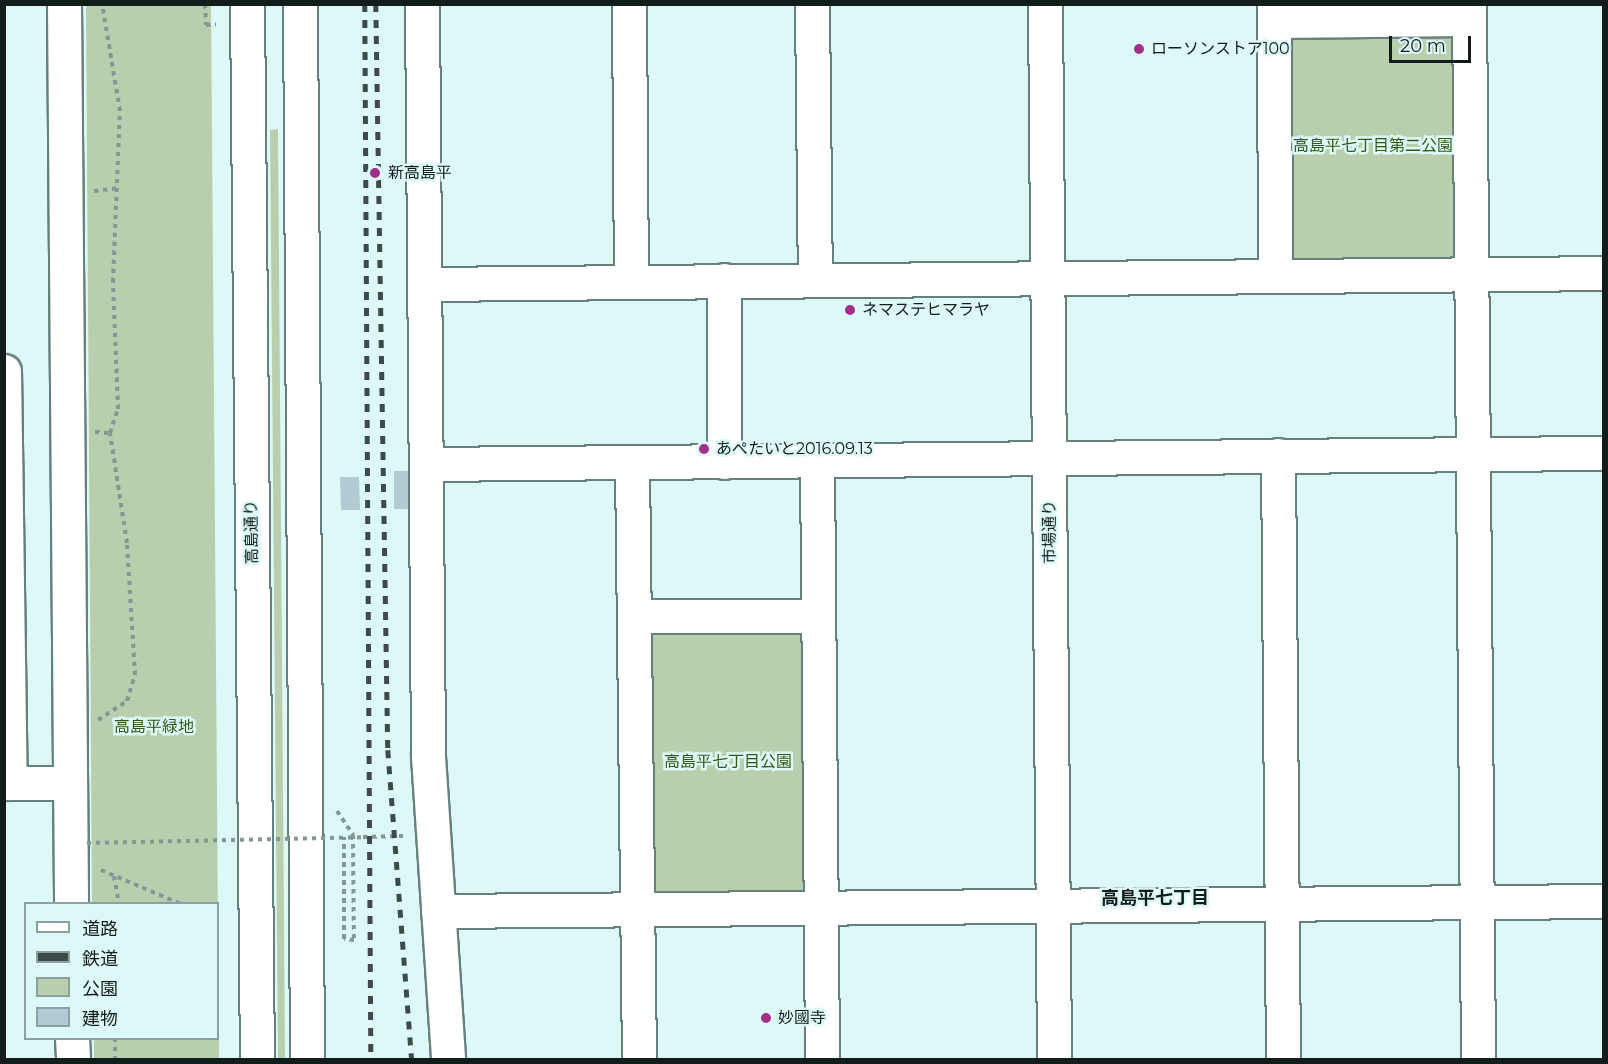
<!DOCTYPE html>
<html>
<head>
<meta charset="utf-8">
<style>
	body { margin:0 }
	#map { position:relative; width:1608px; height:1064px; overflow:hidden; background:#ddf9f7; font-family:Montserrat,"Noto Sans JP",sans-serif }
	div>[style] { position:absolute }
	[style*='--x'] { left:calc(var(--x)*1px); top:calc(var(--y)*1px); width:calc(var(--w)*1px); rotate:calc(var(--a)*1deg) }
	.green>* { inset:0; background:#b9ceac }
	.building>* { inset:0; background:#b1cad3 }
	.path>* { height:4px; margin-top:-2px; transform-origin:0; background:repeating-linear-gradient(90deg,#839795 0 4.5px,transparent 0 9px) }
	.roads { filter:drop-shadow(2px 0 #67807e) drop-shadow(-2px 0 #67807e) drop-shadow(0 2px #67807e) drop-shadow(0 -2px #67807e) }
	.minor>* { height:33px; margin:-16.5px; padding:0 16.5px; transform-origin:16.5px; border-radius:16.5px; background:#fff }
	.major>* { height:33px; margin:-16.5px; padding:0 16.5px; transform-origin:16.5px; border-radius:16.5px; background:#fff }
	.rail>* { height:4.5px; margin-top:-2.25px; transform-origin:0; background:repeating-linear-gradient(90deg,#3d4a49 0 8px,transparent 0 16px) }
	.path-bridge>* { height:4px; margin-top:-2px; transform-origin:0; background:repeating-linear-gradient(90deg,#839795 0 4.5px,transparent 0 9px) }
	.dots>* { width:16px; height:16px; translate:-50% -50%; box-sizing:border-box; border:3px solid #ddf9f7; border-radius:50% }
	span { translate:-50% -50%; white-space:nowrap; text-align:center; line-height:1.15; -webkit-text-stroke:5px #ddf9f7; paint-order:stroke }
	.poi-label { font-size:16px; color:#121c1b }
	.left { translate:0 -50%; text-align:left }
	.park-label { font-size:16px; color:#345714 }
	.street-label { font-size:16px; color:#121c1b }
	.neighbourhood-label { font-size:18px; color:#121c1b; font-weight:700 }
	.frame { position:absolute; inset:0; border:6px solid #121c1b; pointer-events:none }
	.legend { position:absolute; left:24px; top:902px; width:195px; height:138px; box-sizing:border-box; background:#ddf9f7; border:2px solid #8ca19f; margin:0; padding:8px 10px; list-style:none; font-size:18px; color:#121c1b }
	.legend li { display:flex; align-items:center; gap:12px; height:30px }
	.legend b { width:30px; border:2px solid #8ca19f }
	.scale { position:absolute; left:1389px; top:36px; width:82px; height:27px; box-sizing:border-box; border:3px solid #121c1b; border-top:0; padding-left:8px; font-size:18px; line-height:21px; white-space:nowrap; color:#121c1b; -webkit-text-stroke:4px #ddf9f7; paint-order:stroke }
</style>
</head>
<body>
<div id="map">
	<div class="green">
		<div style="clip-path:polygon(86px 5px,211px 5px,219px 1059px,94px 1059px,94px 1039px,218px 1038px,218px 904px,92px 903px)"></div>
		<div style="clip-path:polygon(1447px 29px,1458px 39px,1459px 253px,1449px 263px,1299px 263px,1287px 251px,1286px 40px,1298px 30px)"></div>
		<div style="clip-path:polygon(278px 129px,285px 1059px,285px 1060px,278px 1059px,270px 130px)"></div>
		<div style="clip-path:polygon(656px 625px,796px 625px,806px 636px,809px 888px,800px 896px,658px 898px,649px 889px,647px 634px)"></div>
	</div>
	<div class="building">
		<div style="clip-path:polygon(394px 471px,410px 471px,411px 509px,394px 509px)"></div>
		<div style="clip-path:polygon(340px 477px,359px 477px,360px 510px,341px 510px)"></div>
	</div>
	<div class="path">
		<div style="--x:205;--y:4;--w:21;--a:87"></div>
		<div style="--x:206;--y:25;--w:10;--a:-6"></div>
		<div style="--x:94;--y:191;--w:23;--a:-7"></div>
		<div style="--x:95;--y:432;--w:15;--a:4"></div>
		<div style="--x:98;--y:720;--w:35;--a:-33"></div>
		<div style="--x:127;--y:701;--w:27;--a:-73"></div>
		<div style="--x:135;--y:675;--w:132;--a:-93.5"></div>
		<div style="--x:127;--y:543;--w:111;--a:-98.8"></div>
		<div style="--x:110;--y:433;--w:25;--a:-72"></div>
		<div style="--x:118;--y:409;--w:127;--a:-92.3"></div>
		<div style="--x:113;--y:282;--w:171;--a:-87.7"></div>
		<div style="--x:120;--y:111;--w:109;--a:-99.5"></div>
		<div style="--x:337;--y:811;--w:29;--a:56"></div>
		<div style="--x:353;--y:835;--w:105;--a:89.5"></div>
		<div style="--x:354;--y:940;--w:10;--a:-174"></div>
		<div style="--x:344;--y:939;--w:102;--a:-90"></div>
		<div style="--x:363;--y:837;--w:40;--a:-1.4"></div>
		<div style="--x:101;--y:870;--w:87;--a:23"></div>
		<div style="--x:114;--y:876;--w:28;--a:80"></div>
		<div style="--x:115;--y:1038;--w:22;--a:90"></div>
	</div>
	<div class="roads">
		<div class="minor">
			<div style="--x:64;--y:4;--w:900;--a:89.55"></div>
			<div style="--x:422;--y:4;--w:752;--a:89.54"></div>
			<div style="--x:428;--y:756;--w:305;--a:86.2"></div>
			<div style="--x:629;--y:4;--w:277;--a:89.6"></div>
			<div style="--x:812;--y:4;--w:275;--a:89.4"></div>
			<div style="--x:1045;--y:4;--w:1056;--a:89.51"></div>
			<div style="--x:1274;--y:4;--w:272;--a:89.8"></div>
			<div style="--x:1469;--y:4;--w:1056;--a:89.51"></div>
			<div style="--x:1274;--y:21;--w:195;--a:-0.6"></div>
			<div style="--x:425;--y:284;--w:1179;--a:-0.53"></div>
			<div style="--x:4;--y:371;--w:412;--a:89.2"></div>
			<div style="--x:1278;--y:455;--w:605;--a:89.53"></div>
			<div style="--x:817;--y:461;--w:599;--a:89.52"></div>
			<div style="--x:724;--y:462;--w:182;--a:-90"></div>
			<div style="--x:632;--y:463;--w:597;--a:89.33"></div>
			<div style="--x:427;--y:464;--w:1177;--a:-0.54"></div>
			<div style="--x:636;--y:616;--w:181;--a:0"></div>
			<div style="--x:4;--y:783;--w:66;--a:0"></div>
			<div style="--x:438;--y:911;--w:1166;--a:-0.49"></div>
			<div style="--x:72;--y:1038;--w:22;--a:87"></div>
		</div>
		<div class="major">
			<div style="--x:247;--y:4;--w:1056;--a:89.46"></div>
			<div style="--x:300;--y:4;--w:1056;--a:89.62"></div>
		</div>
	</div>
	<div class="rail">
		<div style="--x:365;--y:4;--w:1056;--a:89.67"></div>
		<div style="--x:376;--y:4;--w:746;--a:89.08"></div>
		<div style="--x:388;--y:750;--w:311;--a:85.6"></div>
	</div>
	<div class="path-bridge">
		<div style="--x:87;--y:843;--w:276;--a:-1.2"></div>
	</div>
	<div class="dots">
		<div style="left:1139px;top:49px;background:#a22e89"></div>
		<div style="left:375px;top:173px;background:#a22e89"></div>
		<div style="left:850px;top:310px;background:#a22e89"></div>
		<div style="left:704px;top:449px;background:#a22e89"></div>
		<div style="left:766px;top:1018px;background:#a22e89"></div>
	</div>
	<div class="poi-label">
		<span class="left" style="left:1151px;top:49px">ローソンストア100</span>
		<span class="left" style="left:388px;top:173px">新高島平</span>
		<span class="left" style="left:862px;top:310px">ネマステヒマラヤ</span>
		<span class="left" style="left:716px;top:449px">あぺたいと2016.09.13</span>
		<span class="left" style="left:778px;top:1018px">妙國寺</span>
	</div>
	<div class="park-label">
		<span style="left:1373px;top:146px">高島平七丁目第二公園</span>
		<span style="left:154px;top:727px">高島平緑地</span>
		<span style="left:728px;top:762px">高島平七丁目公園</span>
	</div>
	<div class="street-label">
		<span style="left:252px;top:532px;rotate:-91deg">高島通り</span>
		<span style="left:1050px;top:532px;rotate:-90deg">市場通り</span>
	</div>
	<div class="neighbourhood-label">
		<span style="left:1155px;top:898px">高島平七丁目</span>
	</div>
	<div class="frame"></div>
	<ul class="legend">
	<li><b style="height:8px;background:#fff"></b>道路</li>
	<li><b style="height:8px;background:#3d4a49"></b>鉄道</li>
	<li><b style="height:16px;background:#b9ceac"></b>公園</li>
	<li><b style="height:16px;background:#b1cad3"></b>建物</li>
	</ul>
	<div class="scale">20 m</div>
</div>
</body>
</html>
